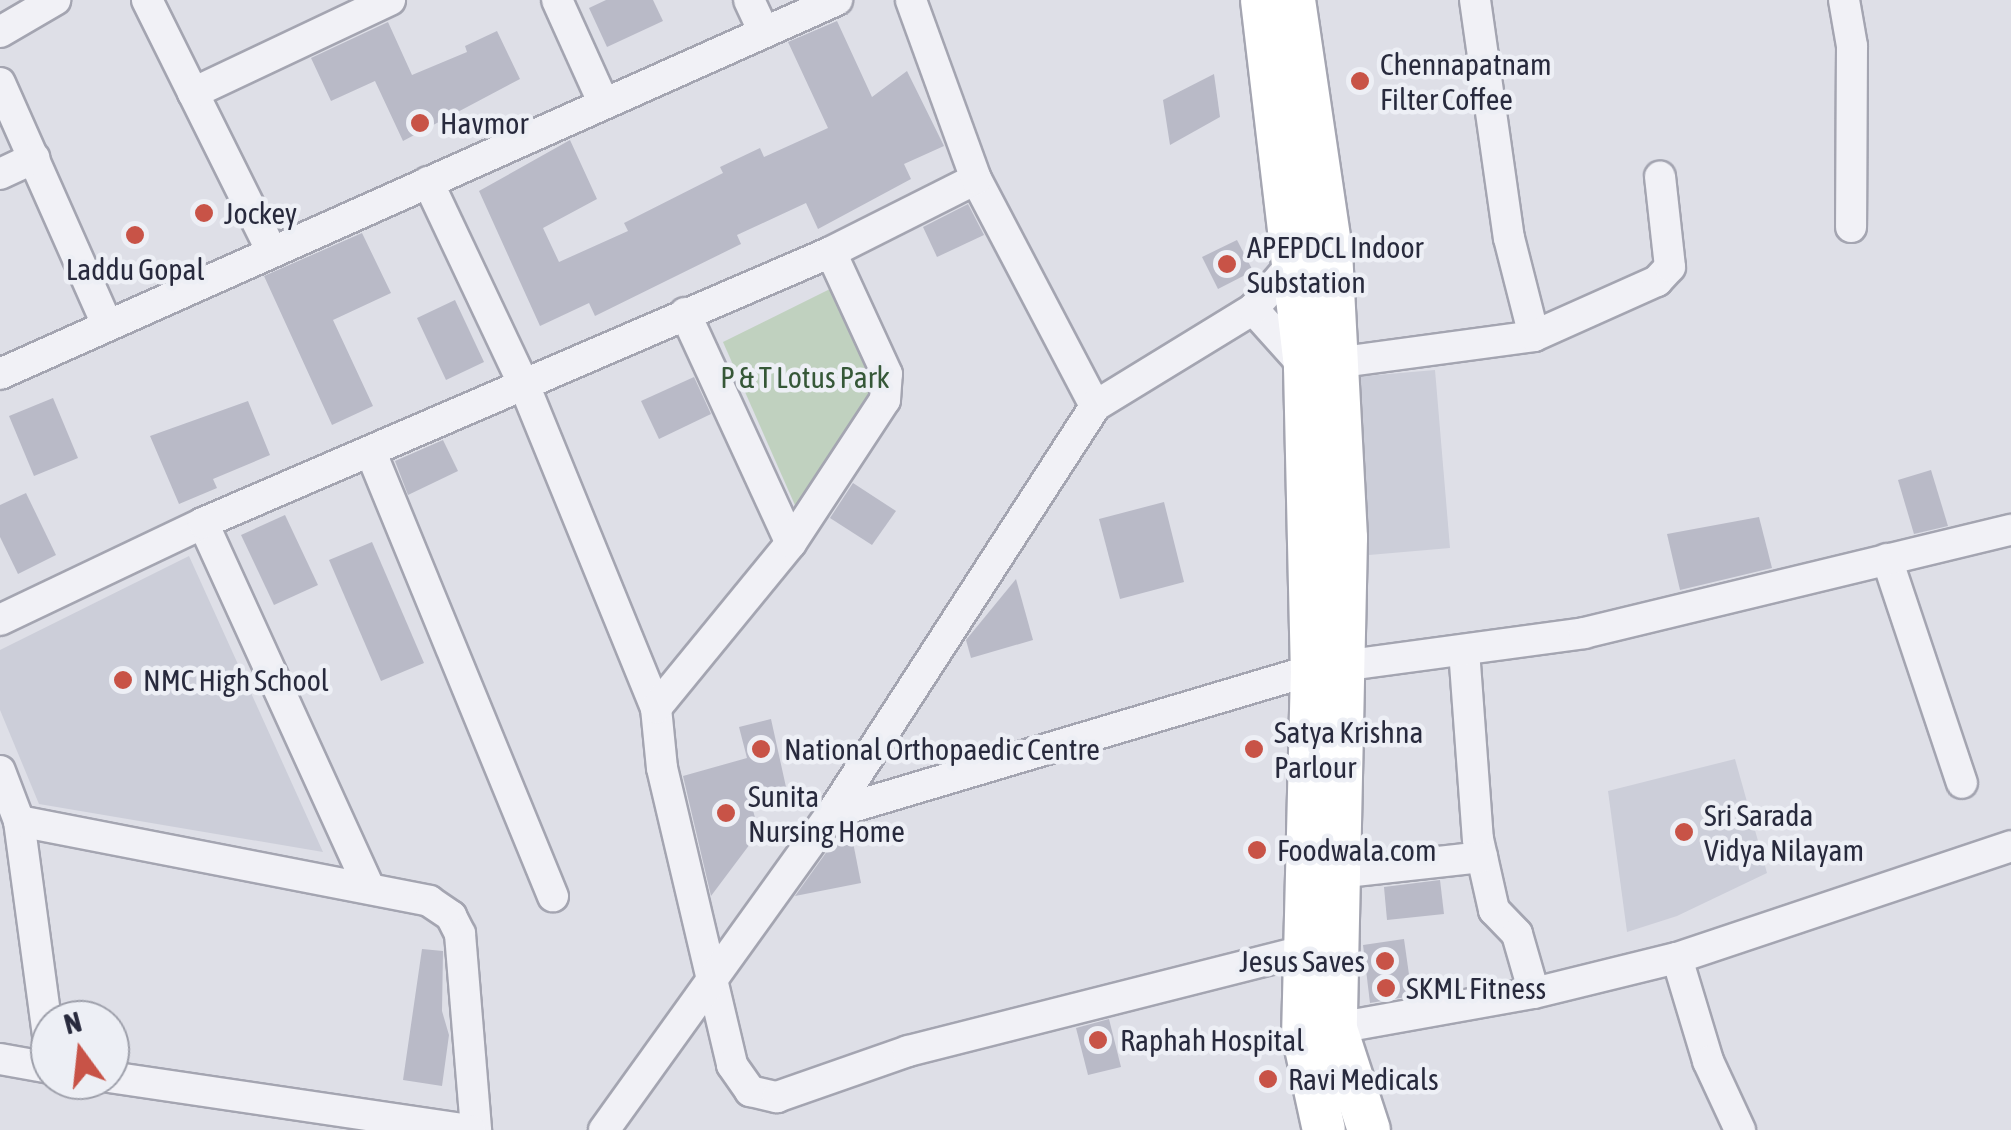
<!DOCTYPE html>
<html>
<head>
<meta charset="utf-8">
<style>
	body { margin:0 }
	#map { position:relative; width:2011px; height:1130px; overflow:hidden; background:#dedfe7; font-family:"Asap Condensed",sans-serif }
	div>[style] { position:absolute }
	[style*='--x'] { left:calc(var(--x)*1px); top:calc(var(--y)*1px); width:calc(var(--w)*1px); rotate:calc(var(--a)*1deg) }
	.built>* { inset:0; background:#ccced9 }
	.green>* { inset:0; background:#c0d1bf }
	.building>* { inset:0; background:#b9bac7 }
	.roads { filter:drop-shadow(2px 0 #a4a5b1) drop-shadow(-2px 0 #a4a5b1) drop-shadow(0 2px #a4a5b1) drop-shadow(0 -2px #a4a5b1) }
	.street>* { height:30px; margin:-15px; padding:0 15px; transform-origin:15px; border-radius:15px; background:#f1f1f6 }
	.secondary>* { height:42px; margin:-21px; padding:0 21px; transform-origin:21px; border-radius:21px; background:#fff }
	.dots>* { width:28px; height:28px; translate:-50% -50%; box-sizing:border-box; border:5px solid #edeff5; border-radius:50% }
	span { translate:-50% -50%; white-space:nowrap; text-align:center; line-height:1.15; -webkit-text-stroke:9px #edeff5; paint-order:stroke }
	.poi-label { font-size:30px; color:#282a3d }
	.left { translate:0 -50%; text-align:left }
	.right { translate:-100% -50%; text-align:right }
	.park-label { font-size:30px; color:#365838 }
	.north { position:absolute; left:30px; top:1000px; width:100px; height:100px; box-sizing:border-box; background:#edeff5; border:2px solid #9ea0ab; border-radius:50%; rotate:345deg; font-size:28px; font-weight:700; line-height:40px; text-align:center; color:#282a3d }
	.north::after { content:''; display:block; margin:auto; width:35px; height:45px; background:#c85347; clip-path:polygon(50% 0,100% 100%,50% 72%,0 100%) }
</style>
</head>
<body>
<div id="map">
	<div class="built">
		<div style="clip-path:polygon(1435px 370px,1450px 548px,1369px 555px,1354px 377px)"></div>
		<div style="clip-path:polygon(189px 556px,323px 852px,39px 804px,0 710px,0 650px)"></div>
		<div style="clip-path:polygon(1735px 759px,1767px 873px,1677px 916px,1627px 932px,1608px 791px)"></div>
	</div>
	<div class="green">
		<div style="clip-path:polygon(830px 289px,881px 389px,798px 512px,723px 342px)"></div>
	</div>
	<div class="building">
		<div style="clip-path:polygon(606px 0,653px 0,663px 21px,607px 47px,589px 8px)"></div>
		<div style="clip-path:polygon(837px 21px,872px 97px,907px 71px,944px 146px,904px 164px,911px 179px,818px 229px,806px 203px,737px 235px,741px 244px,595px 316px,589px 303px,540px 326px,479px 191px,570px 140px,597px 199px,543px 228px,559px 262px,628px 231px,624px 223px,723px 173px,720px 167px,760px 148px,764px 157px,828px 128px,788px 42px)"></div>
		<div style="clip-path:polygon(388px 22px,412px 75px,467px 52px,465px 46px,497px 31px,520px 79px,403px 141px,375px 81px,331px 101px,311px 58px)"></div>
		<div style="clip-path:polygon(1214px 74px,1220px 117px,1170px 145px,1163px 100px)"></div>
		<div style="clip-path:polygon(968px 204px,984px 235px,937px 257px,923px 227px)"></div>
		<div style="clip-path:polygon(362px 233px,391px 293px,333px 320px,373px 406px,332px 425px,264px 276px)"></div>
		<div style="clip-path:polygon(1237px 240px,1253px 271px,1218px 289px,1202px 257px)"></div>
		<div style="clip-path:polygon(455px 300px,484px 362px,446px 380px,417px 318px)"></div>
		<div style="clip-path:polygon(694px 377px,711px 414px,659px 439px,641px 401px)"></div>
		<div style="clip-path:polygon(53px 398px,78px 458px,34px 476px,9px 416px)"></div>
		<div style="clip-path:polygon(248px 401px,270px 455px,213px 479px,217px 488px,179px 504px,150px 436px)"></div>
		<div style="clip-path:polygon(443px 440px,458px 471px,408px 495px,395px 461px)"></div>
		<div style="clip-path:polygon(1931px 470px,1948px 526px,1914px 534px,1898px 480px)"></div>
		<div style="clip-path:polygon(853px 483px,896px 511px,872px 545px,830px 518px)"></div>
		<div style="clip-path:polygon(26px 493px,56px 555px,18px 574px,0 537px,0 505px)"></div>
		<div style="clip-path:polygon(1164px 502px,1184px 582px,1120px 599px,1099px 519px)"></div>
		<div style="clip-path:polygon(285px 515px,318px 585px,274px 605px,241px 535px)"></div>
		<div style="clip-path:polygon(1759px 517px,1772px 568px,1680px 590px,1667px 534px)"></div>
		<div style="clip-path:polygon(372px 542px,424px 663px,381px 681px,329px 560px)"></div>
		<div style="clip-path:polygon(1016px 579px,1033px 640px,971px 658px,966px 640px)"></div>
		<div style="clip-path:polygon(771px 719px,786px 787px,749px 796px,759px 832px,711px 896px,683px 776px,747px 758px,739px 727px)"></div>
		<div style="clip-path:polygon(850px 827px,861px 883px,795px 896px,843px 829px)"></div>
		<div style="clip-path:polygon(1440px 880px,1444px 914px,1387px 920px,1384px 887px)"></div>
		<div style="clip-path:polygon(1404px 939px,1412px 996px,1370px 1003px,1363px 945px)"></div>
		<div style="clip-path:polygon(422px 949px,443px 951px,442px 1011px,449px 1035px,442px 1086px,403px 1080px)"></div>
		<div style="clip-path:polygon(1109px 1019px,1121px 1067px,1088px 1075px,1076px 1028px)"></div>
	</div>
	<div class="roads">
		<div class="street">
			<div style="--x:147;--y:0;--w:281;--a:63.6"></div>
			<div style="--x:557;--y:0;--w:112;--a:65.7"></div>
			<div style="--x:749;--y:0;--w:35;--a:65"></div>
			<div style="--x:1475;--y:0;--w:240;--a:81.9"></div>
			<div style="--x:1509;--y:238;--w:101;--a:75.7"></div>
			<div style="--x:1844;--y:0;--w:47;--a:80.1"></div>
			<div style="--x:1852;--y:46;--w:181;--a:90.3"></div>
			<div style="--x:0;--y:32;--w:64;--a:-30.2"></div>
			<div style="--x:0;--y:83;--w:265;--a:66.1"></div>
			<div style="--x:193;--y:93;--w:218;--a:-25.3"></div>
			<div style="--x:0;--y:174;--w:38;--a:-25"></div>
			<div style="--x:976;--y:179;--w:256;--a:62.3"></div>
			<div style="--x:428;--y:182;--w:227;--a:64.7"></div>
			<div style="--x:525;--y:387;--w:347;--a:67.8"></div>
			<div style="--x:656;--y:708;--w:60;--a:84.3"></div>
			<div style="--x:662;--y:768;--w:305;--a:76.7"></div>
			<div style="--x:732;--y:1065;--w:32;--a:55"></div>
			<div style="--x:750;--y:1091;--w:28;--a:13"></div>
			<div style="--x:777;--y:1097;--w:139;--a:-19.3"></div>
			<div style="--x:908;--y:1051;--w:407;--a:-14.2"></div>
			<div style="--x:1253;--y:309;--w:78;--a:48.1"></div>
			<div style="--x:1305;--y:367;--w:231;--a:-7.7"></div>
			<div style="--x:1534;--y:336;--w:135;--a:-24.1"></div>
			<div style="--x:1657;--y:281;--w:19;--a:-47"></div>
			<div style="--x:1670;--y:267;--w:91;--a:-96.3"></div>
			<div style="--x:685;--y:313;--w:253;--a:65.3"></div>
			<div style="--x:0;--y:374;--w:917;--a:-24.08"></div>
			<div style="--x:372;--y:455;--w:477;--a:67.7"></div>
			<div style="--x:203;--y:523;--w:400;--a:65.5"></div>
			<div style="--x:1887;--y:559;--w:236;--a:71.5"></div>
			<div style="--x:0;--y:620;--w:225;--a:-25.5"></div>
			<div style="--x:203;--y:523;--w:684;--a:-23.34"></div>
			<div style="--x:831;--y:252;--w:162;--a:-26.7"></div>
			<div style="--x:976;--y:179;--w:190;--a:-110"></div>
			<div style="--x:1464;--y:650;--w:190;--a:85.8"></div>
			<div style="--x:1478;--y:839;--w:73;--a:77.3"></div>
			<div style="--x:1494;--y:910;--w:33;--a:46"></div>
			<div style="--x:1517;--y:934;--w:61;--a:73.9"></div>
			<div style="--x:656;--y:708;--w:213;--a:-50.7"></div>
			<div style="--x:791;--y:543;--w:171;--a:-56.7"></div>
			<div style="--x:885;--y:400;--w:26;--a:-86"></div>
			<div style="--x:887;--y:374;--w:134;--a:-114.7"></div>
			<div style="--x:0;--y:771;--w:53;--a:69.2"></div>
			<div style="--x:19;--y:821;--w:230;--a:82.3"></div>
			<div style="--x:832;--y:813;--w:501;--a:-16.59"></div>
			<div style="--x:1312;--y:670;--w:275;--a:-7.7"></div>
			<div style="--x:1584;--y:633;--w:439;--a:-13.6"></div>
			<div style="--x:19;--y:821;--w:418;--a:11"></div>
			<div style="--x:429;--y:901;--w:27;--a:34"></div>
			<div style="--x:451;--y:916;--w:20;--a:63"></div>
			<div style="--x:460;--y:934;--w:197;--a:85.3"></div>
			<div style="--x:1338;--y:873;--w:145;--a:-6.3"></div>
			<div style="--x:1677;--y:958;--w:352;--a:-18.5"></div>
			<div style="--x:1320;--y:1031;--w:217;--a:-10.1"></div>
			<div style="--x:1534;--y:993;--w:147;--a:-13.8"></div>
			<div style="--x:1677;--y:958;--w:108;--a:73.2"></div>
			<div style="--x:1708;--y:1061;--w:76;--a:65.1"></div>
			<div style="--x:0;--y:1059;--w:51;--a:10.2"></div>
			<div style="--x:110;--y:1077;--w:364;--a:8.4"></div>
			<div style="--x:604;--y:1130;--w:390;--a:-54.3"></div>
			<div style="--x:832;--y:813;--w:485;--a:-57.1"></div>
			<div style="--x:1095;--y:406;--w:185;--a:-31.5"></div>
			<div style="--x:1253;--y:309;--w:62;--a:-48.9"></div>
		</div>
		<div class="secondary">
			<div style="--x:1262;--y:0;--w:370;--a:83.3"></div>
			<div style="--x:1305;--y:367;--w:303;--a:88.7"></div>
			<div style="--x:1312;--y:670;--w:364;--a:91.4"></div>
			<div style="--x:1303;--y:1034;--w:98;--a:77.7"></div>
			<div style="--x:1294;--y:0;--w:254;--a:81.6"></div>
			<div style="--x:1331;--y:251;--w:287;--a:87"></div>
			<div style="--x:1346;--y:538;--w:491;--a:91.2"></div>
			<div style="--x:1336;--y:1029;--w:106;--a:71.9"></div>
		</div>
	</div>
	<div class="dots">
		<div style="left:1360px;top:81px;background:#c85347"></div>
		<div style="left:420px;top:123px;background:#c85347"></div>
		<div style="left:204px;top:213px;background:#c85347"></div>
		<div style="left:135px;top:235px;background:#c85347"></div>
		<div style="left:1227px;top:264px;background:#c85347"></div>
		<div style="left:123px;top:680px;background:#c85347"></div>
		<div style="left:761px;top:749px;background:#c85347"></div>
		<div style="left:1254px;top:749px;background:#c85347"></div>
		<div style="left:726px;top:813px;background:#c85347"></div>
		<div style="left:1684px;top:832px;background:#c85347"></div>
		<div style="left:1257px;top:850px;background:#c85347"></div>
		<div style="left:1385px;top:961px;background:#c85347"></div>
		<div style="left:1386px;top:988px;background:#c85347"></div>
		<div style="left:1098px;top:1040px;background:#c85347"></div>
		<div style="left:1268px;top:1079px;background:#c85347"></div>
	</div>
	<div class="poi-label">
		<span class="left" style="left:1380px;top:81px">Chennapatnam<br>Filter Coffee</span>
		<span class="left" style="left:440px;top:123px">Havmor</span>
		<span class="left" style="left:224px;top:213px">Jockey</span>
		<span class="left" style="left:1247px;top:264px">APEPDCL Indoor<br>Substation</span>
		<span style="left:135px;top:269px">Laddu Gopal</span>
		<span class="left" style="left:143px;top:680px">NMC High School</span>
		<span class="left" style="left:1274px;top:749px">Satya Krishna<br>Parlour</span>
		<span class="left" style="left:784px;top:749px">National Orthopaedic Centre</span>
		<span class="left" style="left:748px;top:813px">Sunita<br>Nursing Home</span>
		<span class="left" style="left:1704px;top:832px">Sri Sarada<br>Vidya Nilayam</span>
		<span class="left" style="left:1277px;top:850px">Foodwala.com</span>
		<span class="right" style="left:1365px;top:961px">Jesus Saves</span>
		<span class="left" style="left:1406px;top:988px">SKML Fitness</span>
		<span class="left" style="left:1120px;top:1040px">Raphah Hospital</span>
		<span class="left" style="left:1288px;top:1079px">Ravi Medicals</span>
	</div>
	<div class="park-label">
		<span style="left:805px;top:377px">P &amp; T Lotus Park</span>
	</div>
	<div class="north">N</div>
</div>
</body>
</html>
